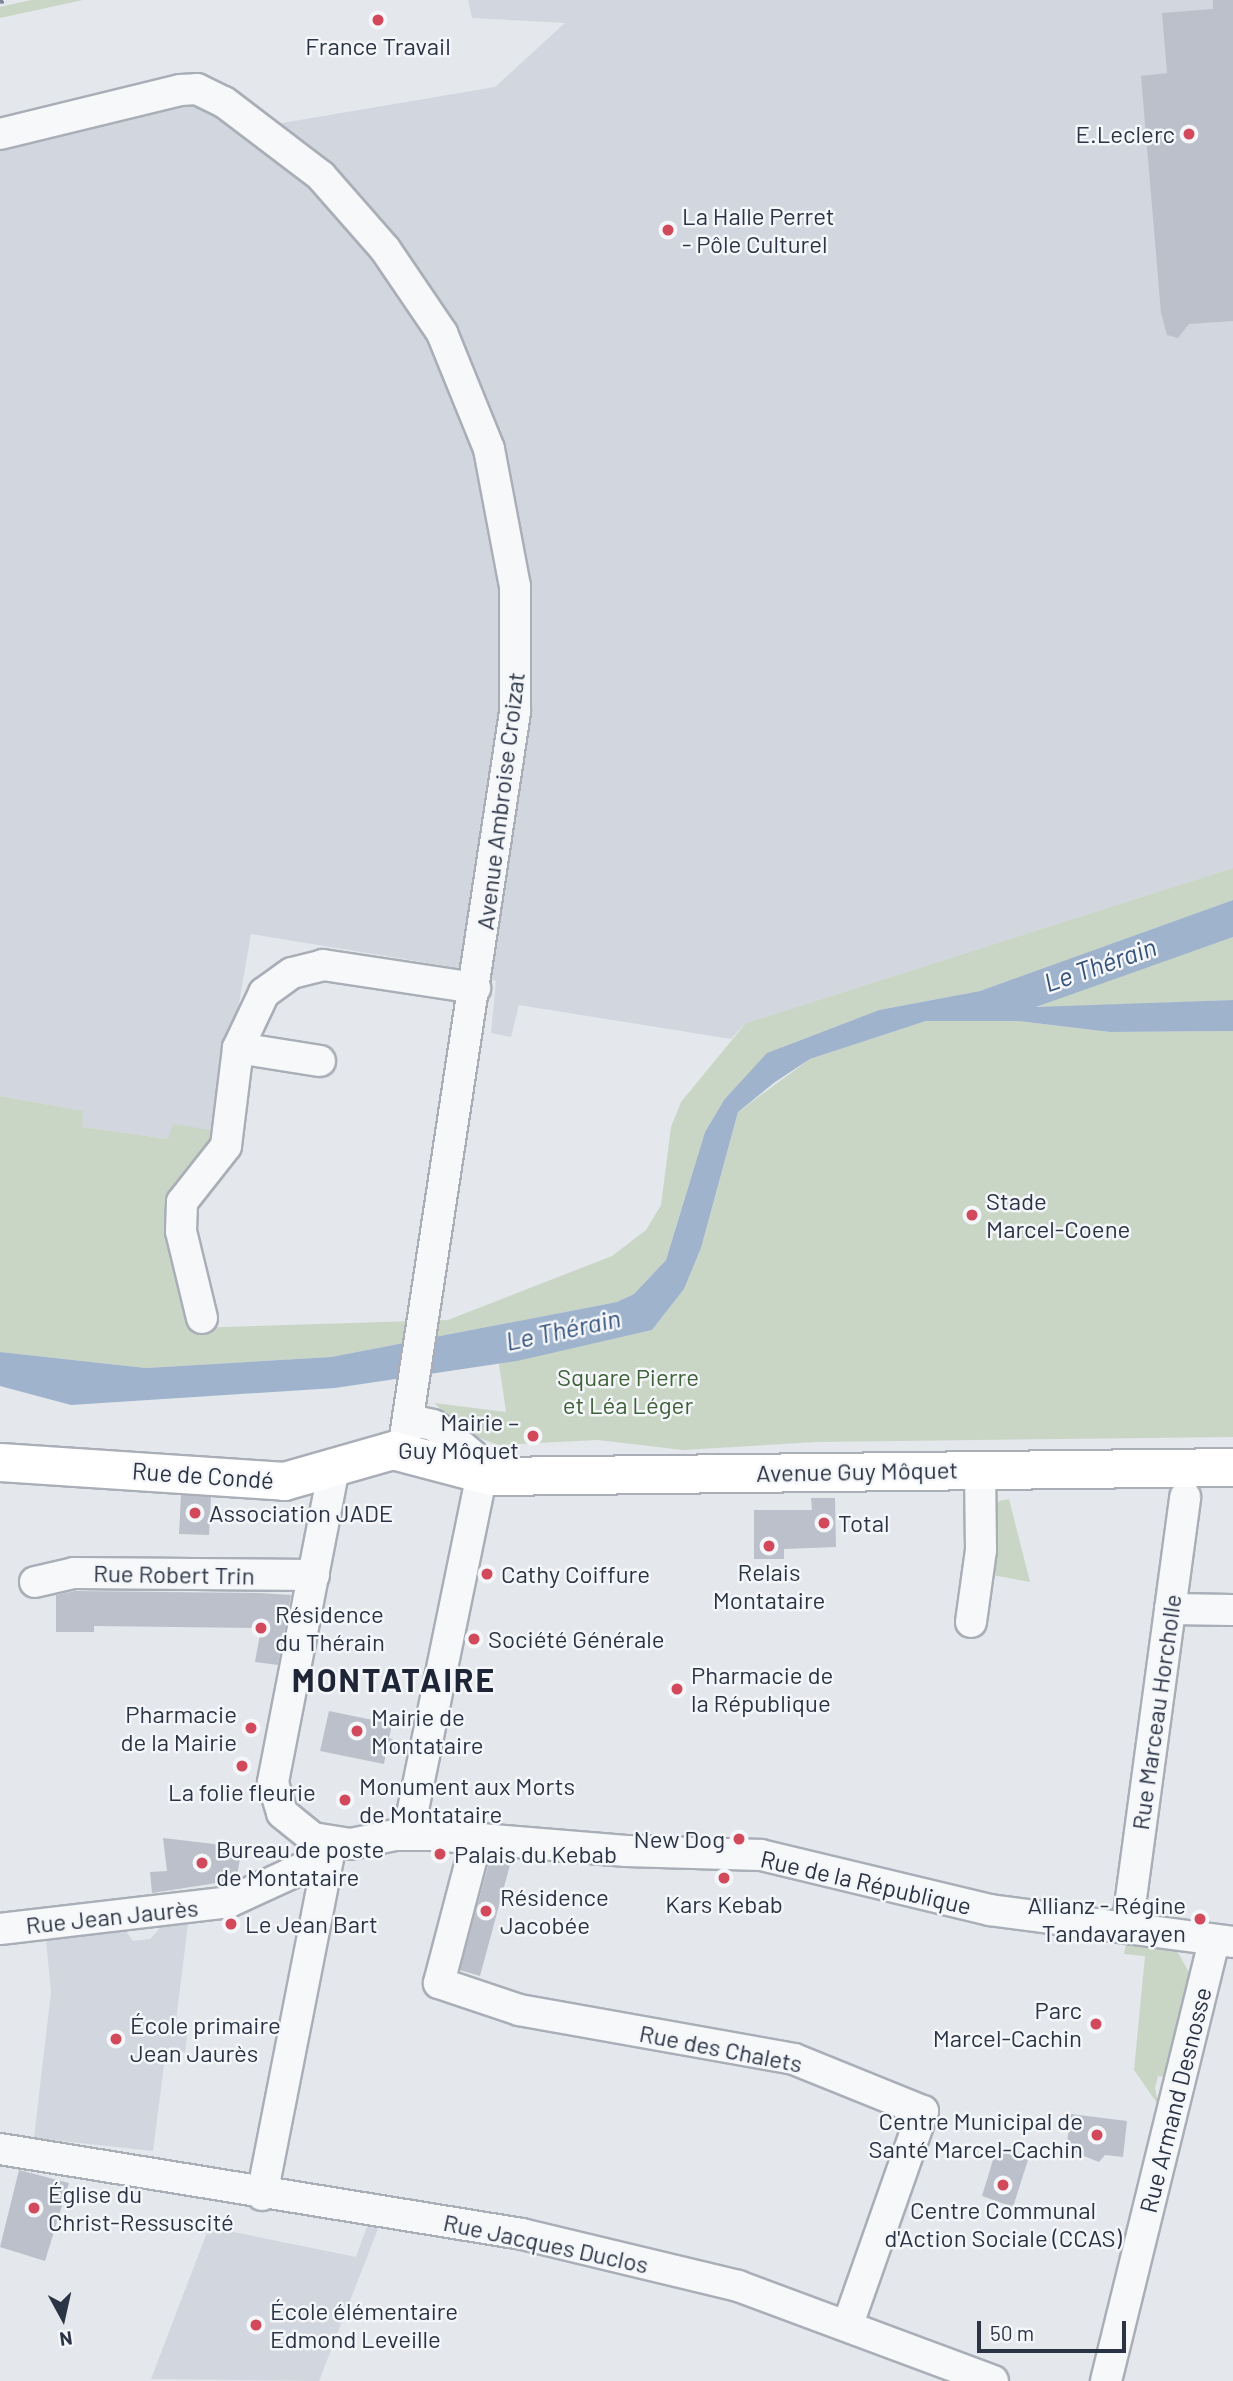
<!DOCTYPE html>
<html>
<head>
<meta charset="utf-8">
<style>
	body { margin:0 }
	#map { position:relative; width:1233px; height:2381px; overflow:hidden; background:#e4e7ec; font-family:Barlow,sans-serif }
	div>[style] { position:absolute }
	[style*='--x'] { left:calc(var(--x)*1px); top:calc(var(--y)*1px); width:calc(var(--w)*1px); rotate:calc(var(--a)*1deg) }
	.built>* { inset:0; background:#d2d6de }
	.green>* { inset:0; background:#c9d6c5 }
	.water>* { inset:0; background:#9fb4cc }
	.building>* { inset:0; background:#bbc0ca }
	.roads { filter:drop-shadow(2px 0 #a9aeb7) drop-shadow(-2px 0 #a9aeb7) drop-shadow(0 2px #a9aeb7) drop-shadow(0 -2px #a9aeb7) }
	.minor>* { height:30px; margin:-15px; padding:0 15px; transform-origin:15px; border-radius:15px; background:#f7f8fa }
	.major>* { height:37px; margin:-18.5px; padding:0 18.5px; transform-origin:18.5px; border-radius:18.5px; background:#fff }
	.rail>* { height:5px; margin-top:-2.5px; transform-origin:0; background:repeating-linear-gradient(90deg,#7d8696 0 3.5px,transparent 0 10.5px) }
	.dots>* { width:19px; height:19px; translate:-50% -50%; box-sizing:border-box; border:4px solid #f4f6f9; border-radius:50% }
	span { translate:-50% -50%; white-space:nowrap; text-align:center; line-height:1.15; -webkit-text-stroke:5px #f4f6f9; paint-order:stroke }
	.poi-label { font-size:24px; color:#2b3445 }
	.right { translate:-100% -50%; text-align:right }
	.left { translate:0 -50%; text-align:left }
	.street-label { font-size:24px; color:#2b3445 }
	.park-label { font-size:24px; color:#3f6138 }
	.water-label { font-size:26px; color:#34527a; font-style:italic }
	.district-label { font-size:32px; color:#1d2536; font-weight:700; letter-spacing:2px }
	.north { position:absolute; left:28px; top:2283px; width:70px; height:70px; -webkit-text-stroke:5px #f4f6f9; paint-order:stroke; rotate:172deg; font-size:19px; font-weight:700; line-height:28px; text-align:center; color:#2b3445 }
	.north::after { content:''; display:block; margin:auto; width:24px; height:32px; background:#2b3445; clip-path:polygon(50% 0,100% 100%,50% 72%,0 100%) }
	.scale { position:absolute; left:977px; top:2321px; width:149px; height:32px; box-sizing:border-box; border:4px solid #2b3445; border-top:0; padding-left:9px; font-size:21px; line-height:24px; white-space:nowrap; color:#2b3445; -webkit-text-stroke:5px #f4f6f9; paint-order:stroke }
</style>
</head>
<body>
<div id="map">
	<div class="built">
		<div style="clip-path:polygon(468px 0,1233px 0,1233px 868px,746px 1023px,731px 1039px,519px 1005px,511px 1037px,491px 1033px,496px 981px,459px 968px,251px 934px,217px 1131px,168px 1139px,81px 1127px,82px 1111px,0 1096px,0 144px,192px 100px,247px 129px,495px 87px,565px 23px,472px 18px)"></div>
		<div style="clip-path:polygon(188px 1924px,176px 2021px,188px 2029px,185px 2052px,166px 2049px,153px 2151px,34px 2138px,51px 1992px,46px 1940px,125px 1930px,133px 1941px,150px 1939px,161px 1927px)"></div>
		<div style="clip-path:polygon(370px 2218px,381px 2221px,319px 2381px,151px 2379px,209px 2227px,356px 2257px)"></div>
	</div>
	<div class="green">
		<div style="clip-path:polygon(31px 0,83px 0,0 18px,0 7px)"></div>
		<div style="clip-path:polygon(1233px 868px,1233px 900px,980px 991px,879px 1010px,782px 1047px,724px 1100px,705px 1132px,666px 1260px,634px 1294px,617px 1302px,331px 1357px,146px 1368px,0 1352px,0 1096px,83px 1111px,82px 1127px,168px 1139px,173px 1124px,217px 1131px,213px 1147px,189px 1173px,192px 1328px,448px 1320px,612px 1256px,646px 1230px,661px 1205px,671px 1127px,681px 1102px,746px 1023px)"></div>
		<div style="clip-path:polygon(1233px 937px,1233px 1000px,1035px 1008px,1134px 968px)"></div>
		<div style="clip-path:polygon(926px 1021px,1018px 1021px,1110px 1032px,1233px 1031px,1233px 1437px,816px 1442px,683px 1450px,598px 1440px,498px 1445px,467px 1433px,434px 1403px,506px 1412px,499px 1364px,652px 1330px,684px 1289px,701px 1248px,738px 1112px,810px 1059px)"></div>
		<div style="clip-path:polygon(1009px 1499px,1030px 1582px,992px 1575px,995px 1509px,999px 1501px)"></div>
		<div style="clip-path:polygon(1126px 1944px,1177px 1951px,1190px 1974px,1165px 2077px,1158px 2076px,1155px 2088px,1159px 2106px,1134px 2070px,1145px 1956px,1124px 1954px)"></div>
	</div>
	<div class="water">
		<div style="clip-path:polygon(1233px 900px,1233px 937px,1036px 1007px,1233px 1000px,1233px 1031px,1110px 1032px,1018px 1021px,926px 1021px,810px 1059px,775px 1082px,738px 1112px,701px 1248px,684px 1289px,652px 1330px,517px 1361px,335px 1388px,71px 1405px,0 1386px,0 1352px,146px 1368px,331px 1357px,617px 1302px,634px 1294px,666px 1260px,705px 1132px,724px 1100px,767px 1053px,879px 1010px,980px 991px)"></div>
	</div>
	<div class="building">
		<div style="clip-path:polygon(1213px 0,1233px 0,1233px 321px,1189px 324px,1178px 338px,1167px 335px,1161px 313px,1141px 76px,1167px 73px,1162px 13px,1213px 9px)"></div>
		<div style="clip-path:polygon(181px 1495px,211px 1497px,209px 1535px,179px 1534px)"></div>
		<div style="clip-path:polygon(811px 1498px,835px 1498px,836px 1547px,784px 1549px,784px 1559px,754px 1559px,754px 1510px,812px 1510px)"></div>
		<div style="clip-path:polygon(75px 1591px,260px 1593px,291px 1595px,278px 1665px,255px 1662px,261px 1628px,94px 1626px,94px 1632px,56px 1632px,56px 1595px)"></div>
		<div style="clip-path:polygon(329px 1711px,392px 1724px,389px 1738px,398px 1741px,395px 1755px,386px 1753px,384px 1764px,320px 1751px)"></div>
		<div style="clip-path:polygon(163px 1838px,214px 1844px,241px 1854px,236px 1880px,152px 1893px,150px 1872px,167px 1871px)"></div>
		<div style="clip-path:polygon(490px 1859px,511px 1861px,480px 1976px,460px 1970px)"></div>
		<div style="clip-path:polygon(1071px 2114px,1127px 2121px,1123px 2157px,1105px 2155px,1099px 2162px,1066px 2149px)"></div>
		<div style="clip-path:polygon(996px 2150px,1028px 2160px,1013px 2207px,982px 2196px)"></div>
		<div style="clip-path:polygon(19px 2170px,69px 2183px,45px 2261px,0 2247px)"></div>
	</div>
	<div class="roads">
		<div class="minor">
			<div style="--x:0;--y:134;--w:185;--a:-13.7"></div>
			<div style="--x:180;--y:90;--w:17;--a:-3"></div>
			<div style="--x:197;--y:89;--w:30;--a:26"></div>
			<div style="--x:224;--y:102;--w:122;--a:37.3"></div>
			<div style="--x:321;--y:176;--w:97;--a:48.8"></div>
			<div style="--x:385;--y:249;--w:102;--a:55.8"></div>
			<div style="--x:442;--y:333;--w:125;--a:67.9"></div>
			<div style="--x:489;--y:449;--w:139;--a:79.3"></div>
			<div style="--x:515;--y:586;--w:126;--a:90"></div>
			<div style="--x:515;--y:712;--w:746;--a:98.63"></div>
			<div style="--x:238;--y:1048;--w:83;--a:9"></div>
			<div style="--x:202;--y:1318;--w:89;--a:-103.6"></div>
			<div style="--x:181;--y:1231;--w:29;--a:-88"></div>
			<div style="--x:182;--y:1202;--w:71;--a:-51.8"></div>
			<div style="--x:226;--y:1146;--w:99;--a:-83"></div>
			<div style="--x:238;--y:1048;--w:61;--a:-64.7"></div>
			<div style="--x:264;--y:993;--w:34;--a:-36"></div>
			<div style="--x:292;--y:973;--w:32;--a:-14"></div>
			<div style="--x:323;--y:965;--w:154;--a:8.6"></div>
			<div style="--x:334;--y:1468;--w:321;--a:101"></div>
			<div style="--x:273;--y:1783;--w:31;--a:73"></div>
			<div style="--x:282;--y:1813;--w:40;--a:39"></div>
			<div style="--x:313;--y:1838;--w:38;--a:9"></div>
			<div style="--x:351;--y:1844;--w:45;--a:-11.6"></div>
			<div style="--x:395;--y:1835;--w:37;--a:0"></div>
			<div style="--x:432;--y:1835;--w:195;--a:4.7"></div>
			<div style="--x:626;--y:1851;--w:135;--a:1.7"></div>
			<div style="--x:761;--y:1855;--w:236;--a:13.5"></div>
			<div style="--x:990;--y:1910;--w:245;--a:7.5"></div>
			<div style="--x:35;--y:1582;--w:40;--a:-13"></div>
			<div style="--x:74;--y:1573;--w:240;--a:0.5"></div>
			<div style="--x:1170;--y:1609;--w:63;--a:0.9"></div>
			<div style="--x:971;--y:1622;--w:73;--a:-82.1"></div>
			<div style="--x:981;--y:1550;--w:81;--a:-90.7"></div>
			<div style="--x:408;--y:1834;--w:367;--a:-78.4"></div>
			<div style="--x:482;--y:1475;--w:22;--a:-117"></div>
			<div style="--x:472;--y:1455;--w:26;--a:-140"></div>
			<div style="--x:452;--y:1438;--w:23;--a:-146"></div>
			<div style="--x:433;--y:1425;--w:25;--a:-168"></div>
			<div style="--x:477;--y:1838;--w:150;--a:104.7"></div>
			<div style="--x:439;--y:1983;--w:84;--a:18.6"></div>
			<div style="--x:519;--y:2010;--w:279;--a:10.1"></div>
			<div style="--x:794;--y:2059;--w:139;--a:22"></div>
			<div style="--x:923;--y:2111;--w:226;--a:109.4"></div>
			<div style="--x:1127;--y:1928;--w:435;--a:-82.3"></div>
			<div style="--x:0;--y:1929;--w:231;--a:-6.7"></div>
			<div style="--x:229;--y:1902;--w:88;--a:-24.8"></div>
			<div style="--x:309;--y:1865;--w:32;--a:-46"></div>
			<div style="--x:0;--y:2149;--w:529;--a:9.25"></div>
			<div style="--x:522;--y:2234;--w:222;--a:13.5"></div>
			<div style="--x:738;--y:2286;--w:272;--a:20.4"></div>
			<div style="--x:262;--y:2195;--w:360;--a:-78.9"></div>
			<div style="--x:1106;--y:2381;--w:454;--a:-76.2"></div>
		</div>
		<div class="major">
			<div style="--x:0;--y:1462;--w:285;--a:3.8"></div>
			<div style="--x:284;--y:1481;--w:113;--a:-15.9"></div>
			<div style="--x:393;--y:1450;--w:101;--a:14.9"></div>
			<div style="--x:491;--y:1476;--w:742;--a:-0.69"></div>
		</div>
	</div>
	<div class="rail">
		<div style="--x:0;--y:1;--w:5;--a:-11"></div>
	</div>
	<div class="dots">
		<div style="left:378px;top:20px;background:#d1495b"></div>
		<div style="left:1189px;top:134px;background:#d1495b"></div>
		<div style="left:668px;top:230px;background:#d1495b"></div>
		<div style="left:972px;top:1215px;background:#d1495b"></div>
		<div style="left:533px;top:1436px;background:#d1495b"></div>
		<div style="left:195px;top:1513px;background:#d1495b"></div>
		<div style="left:824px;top:1523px;background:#d1495b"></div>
		<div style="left:769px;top:1546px;background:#d1495b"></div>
		<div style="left:487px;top:1574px;background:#d1495b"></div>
		<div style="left:261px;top:1628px;background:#d1495b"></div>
		<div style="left:474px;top:1639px;background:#d1495b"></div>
		<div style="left:677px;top:1689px;background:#d1495b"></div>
		<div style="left:251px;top:1728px;background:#d1495b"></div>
		<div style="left:357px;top:1731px;background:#d1495b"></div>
		<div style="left:242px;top:1766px;background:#d1495b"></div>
		<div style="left:345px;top:1800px;background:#d1495b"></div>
		<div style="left:739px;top:1839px;background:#d1495b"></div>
		<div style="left:440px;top:1854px;background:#d1495b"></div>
		<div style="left:202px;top:1863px;background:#d1495b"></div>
		<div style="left:724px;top:1878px;background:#d1495b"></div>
		<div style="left:486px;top:1911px;background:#d1495b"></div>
		<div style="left:1200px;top:1919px;background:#d1495b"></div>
		<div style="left:231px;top:1924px;background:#d1495b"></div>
		<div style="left:1096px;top:2024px;background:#d1495b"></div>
		<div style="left:116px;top:2039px;background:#d1495b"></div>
		<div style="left:1097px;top:2135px;background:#d1495b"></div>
		<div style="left:1003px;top:2185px;background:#d1495b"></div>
		<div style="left:34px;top:2208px;background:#d1495b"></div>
		<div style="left:256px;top:2325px;background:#d1495b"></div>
	</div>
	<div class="poi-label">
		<span style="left:378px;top:46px">France Travail</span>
		<span class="right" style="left:1175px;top:134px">E.Leclerc</span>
		<span class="left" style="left:682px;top:230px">La Halle Perret<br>- Pôle Culturel</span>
		<span class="left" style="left:986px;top:1215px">Stade<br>Marcel-Coene</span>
		<span class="right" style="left:519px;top:1436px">Mairie –<br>Guy Môquet</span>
		<span class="left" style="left:209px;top:1513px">Association JADE</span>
		<span class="left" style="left:838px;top:1523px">Total</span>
		<span style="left:769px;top:1586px">Relais<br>Montataire</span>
		<span class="left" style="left:501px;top:1574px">Cathy Coiffure</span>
		<span class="left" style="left:275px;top:1628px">Résidence<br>du Thérain</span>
		<span class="left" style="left:488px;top:1639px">Société Générale</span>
		<span class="left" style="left:691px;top:1689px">Pharmacie de<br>la République</span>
		<span class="right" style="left:237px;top:1728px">Pharmacie<br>de la Mairie</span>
		<span class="left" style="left:371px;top:1731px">Mairie de<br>Montataire</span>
		<span class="left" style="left:359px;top:1800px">Monument aux Morts<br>de Montataire</span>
		<span style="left:242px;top:1792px">La folie fleurie</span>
		<span class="right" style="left:725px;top:1839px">New Dog</span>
		<span class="left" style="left:216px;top:1863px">Bureau de poste<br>de Montataire</span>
		<span class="left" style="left:454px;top:1854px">Palais du Kebab</span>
		<span class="left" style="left:500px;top:1911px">Résidence<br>Jacobée</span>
		<span style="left:724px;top:1904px">Kars Kebab</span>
		<span class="right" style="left:1186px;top:1919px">Allianz - Régine<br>Tandavarayen</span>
		<span class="left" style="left:245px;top:1924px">Le Jean Bart</span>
		<span class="right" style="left:1082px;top:2024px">Parc<br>Marcel-Cachin</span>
		<span class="left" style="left:130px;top:2039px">École primaire<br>Jean Jaurès</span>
		<span class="right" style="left:1083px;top:2135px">Centre Municipal de<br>Santé Marcel-Cachin</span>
		<span class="left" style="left:48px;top:2208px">Église du<br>Christ-Ressuscité</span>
		<span style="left:1003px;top:2224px">Centre Communal<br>d'Action Sociale (CCAS)</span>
		<span class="left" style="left:270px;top:2325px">École élémentaire<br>Edmond Leveille</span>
	</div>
	<div class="street-label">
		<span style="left:500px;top:801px;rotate:-83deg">Avenue Ambroise Croizat</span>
		<span style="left:857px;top:1471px;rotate:-1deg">Avenue Guy Môquet</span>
		<span style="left:203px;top:1475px;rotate:4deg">Rue de Condé</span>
		<span style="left:174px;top:1574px;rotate:1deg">Rue Robert Trin</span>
		<span style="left:1156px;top:1712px;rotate:-82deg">Rue Marceau Horcholle</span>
		<span style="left:866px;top:1882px;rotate:13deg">Rue de la République</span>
		<span style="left:112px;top:1916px;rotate:-6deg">Rue Jean Jaurès</span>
		<span style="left:721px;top:2048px;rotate:11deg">Rue des Chalets</span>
		<span style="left:1175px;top:2100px;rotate:-76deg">Rue Armand Desnosse</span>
		<span style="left:546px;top:2243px;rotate:12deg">Rue Jacques Duclos</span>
	</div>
	<div class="park-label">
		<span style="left:628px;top:1391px">Square Pierre<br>et Léa Léger</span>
	</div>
	<div class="water-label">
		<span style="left:1100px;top:964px;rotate:-19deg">Le Thérain</span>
		<span style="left:563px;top:1329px;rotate:-12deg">Le Thérain</span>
	</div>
	<div class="district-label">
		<span style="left:394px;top:1679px">MONTATAIRE</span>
	</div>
	<div class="north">N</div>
	<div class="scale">50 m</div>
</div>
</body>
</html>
